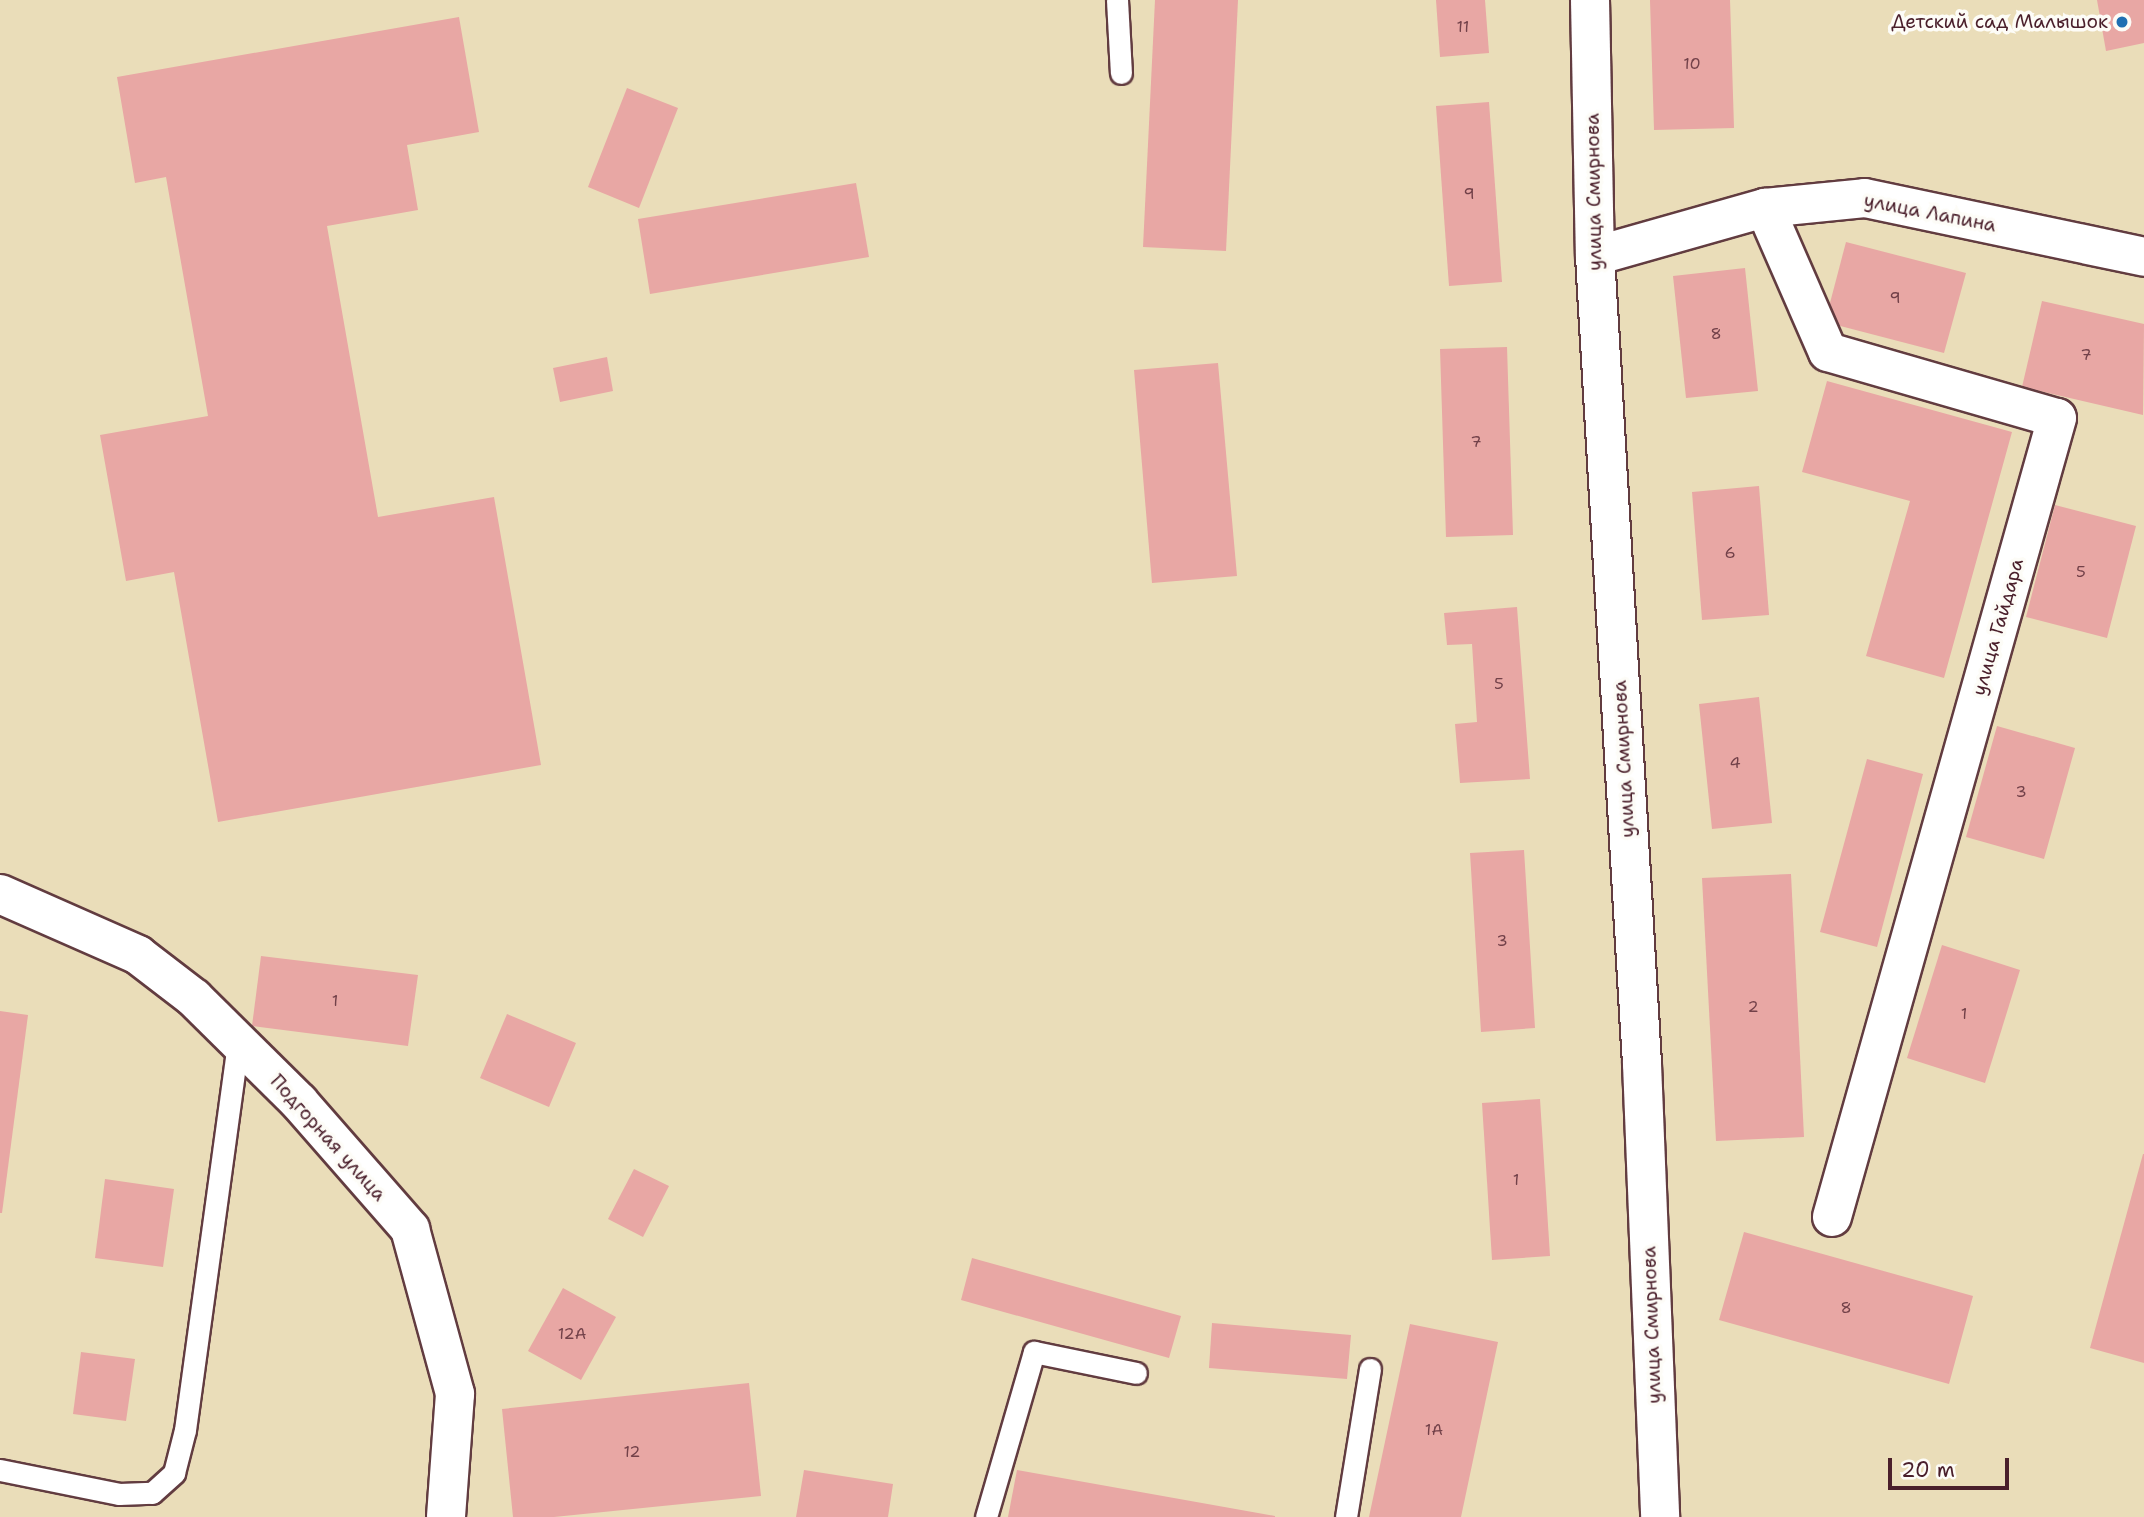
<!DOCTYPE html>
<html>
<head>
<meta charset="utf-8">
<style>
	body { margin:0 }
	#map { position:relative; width:2144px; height:1517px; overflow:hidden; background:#eaddb9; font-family:"Shantell Sans",sans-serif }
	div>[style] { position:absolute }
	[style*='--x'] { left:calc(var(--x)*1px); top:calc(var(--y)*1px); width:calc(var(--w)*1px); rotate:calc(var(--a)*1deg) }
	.building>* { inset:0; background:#e8a7a4 }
	.roads { filter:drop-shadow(2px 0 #623c40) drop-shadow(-2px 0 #623c40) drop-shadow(0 2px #623c40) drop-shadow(0 -2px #623c40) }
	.service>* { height:21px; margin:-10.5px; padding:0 10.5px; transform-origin:10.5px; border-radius:10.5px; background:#fff }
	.minor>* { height:38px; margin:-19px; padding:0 19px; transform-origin:19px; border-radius:19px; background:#fff }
	.dots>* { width:19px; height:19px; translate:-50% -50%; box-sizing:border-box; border:4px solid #fdfcf7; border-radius:50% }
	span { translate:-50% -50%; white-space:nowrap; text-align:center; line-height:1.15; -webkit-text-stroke:7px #fdfcf7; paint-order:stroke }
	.number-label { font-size:16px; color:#724149 }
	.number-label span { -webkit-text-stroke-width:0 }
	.poi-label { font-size:19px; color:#4a1f2b }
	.right { translate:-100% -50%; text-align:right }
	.street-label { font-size:19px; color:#4a1f2b }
	.scale { position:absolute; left:1888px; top:1458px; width:121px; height:32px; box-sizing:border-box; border:4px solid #4a1f2b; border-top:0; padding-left:9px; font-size:21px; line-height:24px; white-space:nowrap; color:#4a1f2b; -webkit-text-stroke:5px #fdfcf7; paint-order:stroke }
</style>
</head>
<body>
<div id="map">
	<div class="building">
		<div style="clip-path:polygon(1155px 0,1238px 0,1226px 251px,1143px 247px)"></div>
		<div style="clip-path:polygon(1436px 0,1485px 0,1489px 53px,1440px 57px)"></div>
		<div style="clip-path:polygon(1650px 0,1730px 0,1734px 128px,1654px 130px)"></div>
		<div style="clip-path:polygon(2097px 0,2144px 0,2144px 43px,2106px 51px)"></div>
		<div style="clip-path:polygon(459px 17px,479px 132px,407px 145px,418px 210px,327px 226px,378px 517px,494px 497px,541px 765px,218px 822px,174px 572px,126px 581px,100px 435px,208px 416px,166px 177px,135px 183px,117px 77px)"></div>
		<div style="clip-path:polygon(627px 88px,678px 108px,639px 208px,588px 187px)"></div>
		<div style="clip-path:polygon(1489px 102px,1502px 282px,1449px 286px,1436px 106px)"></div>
		<div style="clip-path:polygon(856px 183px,869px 257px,650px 294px,638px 219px)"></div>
		<div style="clip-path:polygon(1846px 242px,1966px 273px,1944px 353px,1825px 322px)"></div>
		<div style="clip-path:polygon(1745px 268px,1758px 391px,1686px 398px,1673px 276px)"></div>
		<div style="clip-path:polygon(2042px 301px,2144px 324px,2143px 415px,2022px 387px)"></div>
		<div style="clip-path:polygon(1507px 347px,1513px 535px,1446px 537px,1440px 349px)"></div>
		<div style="clip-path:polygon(607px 357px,613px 391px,560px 402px,553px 368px)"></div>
		<div style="clip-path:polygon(1218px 363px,1237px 576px,1152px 583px,1134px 370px)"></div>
		<div style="clip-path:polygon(1827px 381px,2012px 432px,1944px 678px,1866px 656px,1910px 501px,1802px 472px)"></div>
		<div style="clip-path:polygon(1759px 486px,1769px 615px,1702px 620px,1692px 492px)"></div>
		<div style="clip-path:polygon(2055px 505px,2136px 526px,2107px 638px,2026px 617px)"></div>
		<div style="clip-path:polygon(1517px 607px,1530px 779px,1460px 783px,1455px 724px,1477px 722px,1472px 644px,1447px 645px,1444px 613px)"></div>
		<div style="clip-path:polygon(1759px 697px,1772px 823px,1712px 829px,1699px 704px)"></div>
		<div style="clip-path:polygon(1997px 726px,2075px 748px,2044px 859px,1966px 837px)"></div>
		<div style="clip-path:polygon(1867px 759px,1923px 774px,1877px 947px,1820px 932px)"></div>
		<div style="clip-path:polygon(1524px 850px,1535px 1028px,1481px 1032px,1470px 853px)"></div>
		<div style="clip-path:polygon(1791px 874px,1804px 1137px,1716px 1141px,1702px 878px)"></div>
		<div style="clip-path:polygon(1942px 945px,2020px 970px,1985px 1083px,1907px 1058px)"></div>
		<div style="clip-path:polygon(261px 956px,418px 975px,408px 1046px,252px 1026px)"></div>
		<div style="clip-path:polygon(0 1011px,28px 1015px,2px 1213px,0 1213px)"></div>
		<div style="clip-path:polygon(507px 1014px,576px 1043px,549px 1107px,480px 1078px)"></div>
		<div style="clip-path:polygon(1540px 1099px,1550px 1256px,1492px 1260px,1482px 1103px)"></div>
		<div style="clip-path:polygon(2143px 1154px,2144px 1154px,2144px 1363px,2090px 1348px)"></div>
		<div style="clip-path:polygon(634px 1169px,669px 1186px,643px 1237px,608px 1219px)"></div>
		<div style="clip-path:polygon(105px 1179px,174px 1189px,163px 1267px,95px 1258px)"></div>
		<div style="clip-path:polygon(1744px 1232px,1973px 1296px,1949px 1384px,1719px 1320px)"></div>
		<div style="clip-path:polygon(972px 1258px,1181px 1316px,1169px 1358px,961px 1300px)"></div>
		<div style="clip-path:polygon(563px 1288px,616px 1317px,581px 1380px,528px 1351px)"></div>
		<div style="clip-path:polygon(1212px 1323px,1351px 1335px,1347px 1379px,1209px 1368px)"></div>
		<div style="clip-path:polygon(1410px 1324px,1498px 1342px,1461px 1517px,1369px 1517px)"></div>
		<div style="clip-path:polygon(81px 1352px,135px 1359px,126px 1421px,73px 1414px)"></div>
		<div style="clip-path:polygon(749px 1383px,761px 1496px,554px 1517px,513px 1517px,502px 1409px)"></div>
		<div style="clip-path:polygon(804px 1470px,893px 1484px,888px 1517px,796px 1517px)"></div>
		<div style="clip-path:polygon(1017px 1470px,1275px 1516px,1275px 1517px,1008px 1517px)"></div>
	</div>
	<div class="roads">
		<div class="service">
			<div style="--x:1117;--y:0;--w:73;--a:86.9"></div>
			<div style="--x:0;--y:1470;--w:121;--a:11.4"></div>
			<div style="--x:119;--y:1494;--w:33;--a:-2"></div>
			<div style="--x:152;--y:1493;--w:30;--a:-42"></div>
			<div style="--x:174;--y:1473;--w:44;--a:-75.7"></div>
			<div style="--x:185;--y:1430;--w:392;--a:-82.2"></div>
			<div style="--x:986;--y:1517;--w:172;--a:-73.8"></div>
			<div style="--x:1034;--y:1352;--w:104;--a:11.6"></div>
			<div style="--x:1346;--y:1517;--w:150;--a:-80.8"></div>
		</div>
		<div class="minor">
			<div style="--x:1590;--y:0;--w:256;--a:88.9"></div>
			<div style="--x:1595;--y:256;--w:809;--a:86.67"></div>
			<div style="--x:1642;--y:1064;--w:453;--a:87.7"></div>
			<div style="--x:1765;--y:208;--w:157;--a:66.4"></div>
			<div style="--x:1828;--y:352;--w:238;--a:16.1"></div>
			<div style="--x:2057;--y:418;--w:830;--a:105.73"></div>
			<div style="--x:1595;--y:256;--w:177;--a:-15.8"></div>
			<div style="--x:1765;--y:208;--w:100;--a:-5.7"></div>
			<div style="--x:1865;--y:198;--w:285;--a:11.9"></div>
			<div style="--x:0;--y:894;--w:151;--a:23.8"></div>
			<div style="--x:138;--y:955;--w:71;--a:37.5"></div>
			<div style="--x:194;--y:998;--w:148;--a:44.7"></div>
			<div style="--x:299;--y:1102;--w:169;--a:48.8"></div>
			<div style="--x:410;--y:1229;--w:171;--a:74.7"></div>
			<div style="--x:455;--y:1394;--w:123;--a:94.2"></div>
		</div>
	</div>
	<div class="dots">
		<div style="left:2122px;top:22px;background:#1f6fb2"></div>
	</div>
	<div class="number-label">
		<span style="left:1463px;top:27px">11</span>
		<span style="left:1692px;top:64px">10</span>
		<span style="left:1469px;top:194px">9</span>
		<span style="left:1895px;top:298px">9</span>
		<span style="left:1716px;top:334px">8</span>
		<span style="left:2086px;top:355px">7</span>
		<span style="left:1476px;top:442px">7</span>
		<span style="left:1730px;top:553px">6</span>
		<span style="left:2081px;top:572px">5</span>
		<span style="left:1499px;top:684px">5</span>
		<span style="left:1735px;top:763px">4</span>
		<span style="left:2021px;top:792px">3</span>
		<span style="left:1502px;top:941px">3</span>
		<span style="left:335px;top:1001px">1</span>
		<span style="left:1753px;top:1007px">2</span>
		<span style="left:1964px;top:1014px">1</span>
		<span style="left:1516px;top:1180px">1</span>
		<span style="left:1846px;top:1308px">8</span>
		<span style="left:572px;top:1334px">12А</span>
		<span style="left:1434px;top:1430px">1А</span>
		<span style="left:632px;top:1452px">12</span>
	</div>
	<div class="poi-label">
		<span class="right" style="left:2108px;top:22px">Детский сад Малышок</span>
	</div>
	<div class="street-label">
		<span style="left:1594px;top:192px;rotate:-91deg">улица Смирнова</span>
		<span style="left:1930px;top:213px;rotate:11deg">улица Лапина</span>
		<span style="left:1998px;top:627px;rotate:-74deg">улица Гайдара</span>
		<span style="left:1624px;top:759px;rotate:-93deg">улица Смирнова</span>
		<span style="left:328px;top:1138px;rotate:48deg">Подгорная улица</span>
		<span style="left:1652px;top:1325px;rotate:-92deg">улица Смирнова</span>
	</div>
	<div class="scale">20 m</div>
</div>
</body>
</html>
